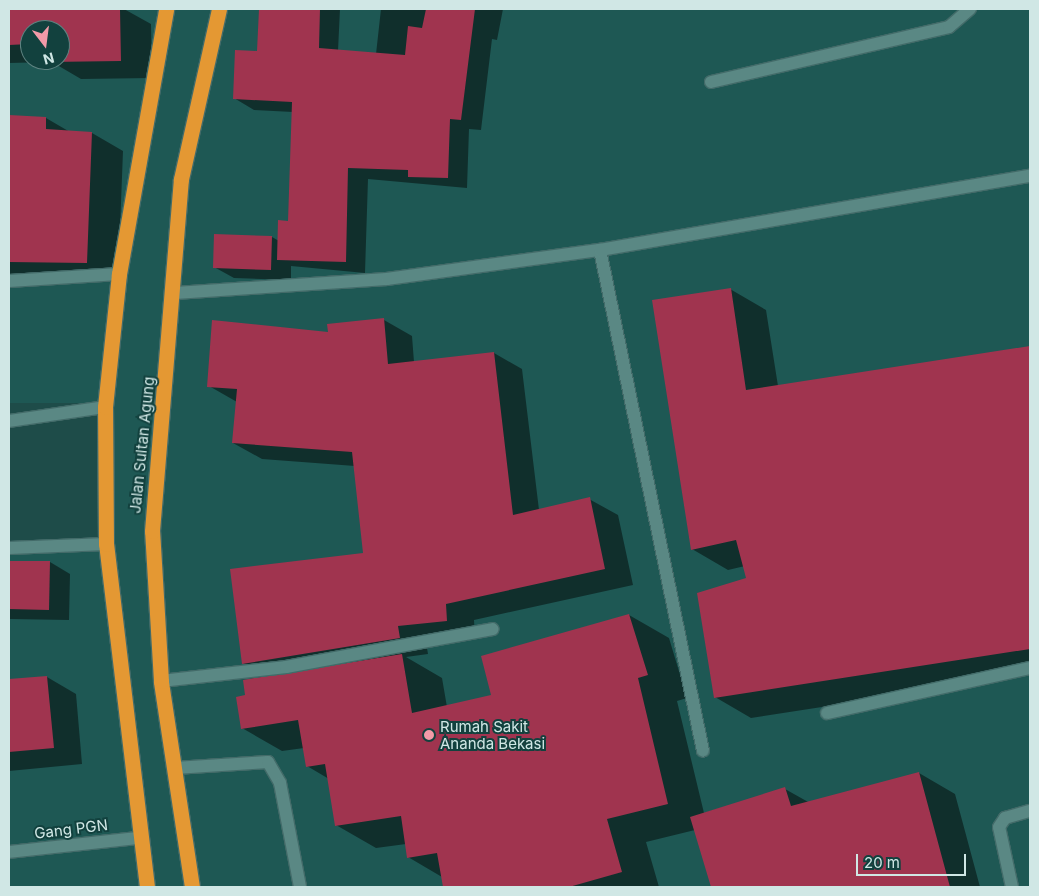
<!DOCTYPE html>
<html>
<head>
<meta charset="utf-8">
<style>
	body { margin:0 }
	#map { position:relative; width:1039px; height:896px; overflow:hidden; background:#1e4c49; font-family:Inter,sans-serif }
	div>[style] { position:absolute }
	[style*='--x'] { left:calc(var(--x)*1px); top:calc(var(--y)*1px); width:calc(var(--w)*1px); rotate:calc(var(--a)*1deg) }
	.built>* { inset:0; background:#1e5854 }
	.shadow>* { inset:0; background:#0007 }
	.building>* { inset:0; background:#a0344f }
	.roads { filter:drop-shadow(1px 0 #436b69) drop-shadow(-1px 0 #436b69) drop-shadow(0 1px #436b69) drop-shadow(0 -1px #436b69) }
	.minor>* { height:12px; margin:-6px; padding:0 6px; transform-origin:6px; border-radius:6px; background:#5a8884 }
	.highway>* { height:15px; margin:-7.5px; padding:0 7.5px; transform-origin:7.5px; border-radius:7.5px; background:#e49833 }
	.dots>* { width:14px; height:14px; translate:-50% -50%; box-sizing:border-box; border:2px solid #12413e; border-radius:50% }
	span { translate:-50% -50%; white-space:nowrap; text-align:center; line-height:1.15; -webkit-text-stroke:4px #12413e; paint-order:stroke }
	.street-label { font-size:15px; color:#d0e7e5 }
	.poi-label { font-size:15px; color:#d0e7e5 }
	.left { translate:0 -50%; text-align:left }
	.frame { position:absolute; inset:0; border:10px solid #d0e7e5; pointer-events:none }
	.north { position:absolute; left:20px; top:20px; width:50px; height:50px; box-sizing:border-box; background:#12413e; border:1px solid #5e8381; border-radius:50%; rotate:165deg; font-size:14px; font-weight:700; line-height:20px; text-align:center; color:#d0e7e5 }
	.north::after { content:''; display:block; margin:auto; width:18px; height:22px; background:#f39aa8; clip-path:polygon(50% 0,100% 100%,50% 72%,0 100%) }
	.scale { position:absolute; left:856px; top:854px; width:110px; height:22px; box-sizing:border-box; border:2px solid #d0e7e5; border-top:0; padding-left:6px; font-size:15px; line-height:18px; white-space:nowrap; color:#d0e7e5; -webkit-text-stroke:4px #12413e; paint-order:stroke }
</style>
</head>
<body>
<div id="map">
	<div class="built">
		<div style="clip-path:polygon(evenodd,9px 9px,1030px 9px,1030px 887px,9px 887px,9px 548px,106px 544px,104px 403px,9px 403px,9px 9px,30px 30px,60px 30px,60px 60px,30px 60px,30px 30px)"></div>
	</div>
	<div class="shadow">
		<div style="clip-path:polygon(evenodd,9px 9px,124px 9px,151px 24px,152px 78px,81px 79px,52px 62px,9px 63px,9px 9px,30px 30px,60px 30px,60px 60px,30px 60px,30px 30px)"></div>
		<div style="clip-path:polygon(260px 9px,340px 9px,338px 51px,376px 54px,381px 9px,503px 9px,497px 40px,492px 39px,481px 130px,469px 129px,467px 188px,368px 179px,365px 273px,291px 266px,291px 280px,234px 278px,214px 267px,272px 237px,279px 241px,289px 222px,293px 112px,254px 110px,234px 98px,258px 52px)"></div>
		<div style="clip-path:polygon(9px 117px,46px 118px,70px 132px,92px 133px,123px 151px,118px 281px,9px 278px)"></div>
		<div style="clip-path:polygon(730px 289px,766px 310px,778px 386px,1030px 347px,1030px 675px,751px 718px,715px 697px,748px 579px,745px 566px,728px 570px,692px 549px)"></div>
		<div style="clip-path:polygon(384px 320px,412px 336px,414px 362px,494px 353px,522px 369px,539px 510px,589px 499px,618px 515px,633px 585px,474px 620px,475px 637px,426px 642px,428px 654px,406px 657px,442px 678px,447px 707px,493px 696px,629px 615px,669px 638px,687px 698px,677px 701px,704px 813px,785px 789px,810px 803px,919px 773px,955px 794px,980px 887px,713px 887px,695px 830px,646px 842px,659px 887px,444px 887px,442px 877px,408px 857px,406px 844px,376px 848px,336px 825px,329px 779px,307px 766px,304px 748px,282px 751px,242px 728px,247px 697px,267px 677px,243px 663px,365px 554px,355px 466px,262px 459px,233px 443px,237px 402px,209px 386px,329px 333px)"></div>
		<div style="clip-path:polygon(9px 562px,50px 562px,70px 574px,69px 620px,9px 619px)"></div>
		<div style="clip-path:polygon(47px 677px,76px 694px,82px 764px,9px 771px,9px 681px)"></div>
	</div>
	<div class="building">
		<div style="clip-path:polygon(9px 9px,120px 9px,121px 61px,49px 62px,60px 60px,60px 30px,30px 30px,30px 44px,9px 45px)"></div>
		<div style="clip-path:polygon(259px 9px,320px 9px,319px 48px,405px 55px,408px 26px,422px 28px,426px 9px,475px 9px,461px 120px,450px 119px,448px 178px,408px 177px,408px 170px,348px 168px,346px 262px,277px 260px,278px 220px,288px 221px,292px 102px,233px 99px,235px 50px,257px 51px)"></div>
		<div style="clip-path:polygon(9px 115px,46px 117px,46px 129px,92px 132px,87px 263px,9px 262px)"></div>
		<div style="clip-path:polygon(214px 234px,272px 236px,271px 270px,213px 268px)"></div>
		<div style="clip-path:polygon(731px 288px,746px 390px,1030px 346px,1030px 649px,714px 698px,697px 593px,746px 578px,736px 540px,691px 550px,652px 300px)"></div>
		<div style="clip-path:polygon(384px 318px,388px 364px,494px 352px,513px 515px,590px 497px,605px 569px,446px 604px,447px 621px,398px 626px,400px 638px,242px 664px,230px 569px,363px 553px,352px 452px,232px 443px,237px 389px,207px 387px,212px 320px,328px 332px,327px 324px)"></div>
		<div style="clip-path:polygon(9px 561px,50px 561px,49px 610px,9px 609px)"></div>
		<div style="clip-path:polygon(629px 614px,648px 675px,638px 678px,668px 804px,607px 819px,622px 872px,569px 887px,443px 887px,437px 853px,407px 858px,401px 816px,335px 826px,325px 764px,306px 767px,298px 720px,241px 729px,236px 697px,245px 695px,243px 680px,402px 654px,412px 713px,491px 695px,481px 656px)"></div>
		<div style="clip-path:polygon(47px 676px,54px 748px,9px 752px,9px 679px)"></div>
		<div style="clip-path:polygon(919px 772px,950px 887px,711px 887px,690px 817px,785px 787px,791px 806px)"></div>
	</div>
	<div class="roads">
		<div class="minor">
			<div style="--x:711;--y:82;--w:244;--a:-13"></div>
			<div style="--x:949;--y:27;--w:28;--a:-41"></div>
			<div style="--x:600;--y:250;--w:511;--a:78.38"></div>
			<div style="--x:9;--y:281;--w:110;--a:-3.6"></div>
			<div style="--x:175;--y:293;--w:212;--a:-3.8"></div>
			<div style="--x:387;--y:279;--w:215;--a:-7.8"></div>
			<div style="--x:600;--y:250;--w:436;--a:-9.8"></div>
			<div style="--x:9;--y:421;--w:97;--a:-8.3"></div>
			<div style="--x:9;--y:548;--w:97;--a:-2.4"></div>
			<div style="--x:161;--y:681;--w:126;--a:-6.4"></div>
			<div style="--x:286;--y:667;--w:210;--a:-10.4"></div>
			<div style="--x:827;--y:713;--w:208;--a:-12.5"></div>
			<div style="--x:175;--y:768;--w:93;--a:-3.7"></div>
			<div style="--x:268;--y:762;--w:24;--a:60"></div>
			<div style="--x:280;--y:783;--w:106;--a:79.1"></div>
			<div style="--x:9;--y:852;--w:130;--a:-6.2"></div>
			<div style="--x:1012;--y:887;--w:61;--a:-102.2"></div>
			<div style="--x:999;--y:827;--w:11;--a:-56"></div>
			<div style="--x:1005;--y:818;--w:26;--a:-16"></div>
		</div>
		<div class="highway">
			<div style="--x:147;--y:887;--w:345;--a:-96.8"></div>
			<div style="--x:106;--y:544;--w:137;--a:-90.4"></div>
			<div style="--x:105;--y:407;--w:134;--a:-84"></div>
			<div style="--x:119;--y:274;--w:269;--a:-79.9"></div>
			<div style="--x:192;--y:887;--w:208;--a:-98.6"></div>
			<div style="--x:161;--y:681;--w:150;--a:-93.4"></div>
			<div style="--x:152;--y:531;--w:353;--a:-85.3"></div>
			<div style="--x:181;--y:179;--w:174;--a:-77.4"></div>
		</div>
	</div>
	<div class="dots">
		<div style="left:429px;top:735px;background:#f39aa8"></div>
	</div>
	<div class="street-label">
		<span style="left:142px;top:445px;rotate:-84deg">Jalan Sultan Agung</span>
		<span style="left:71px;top:829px;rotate:-7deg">Gang PGN</span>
	</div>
	<div class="poi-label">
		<span class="left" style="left:440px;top:735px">Rumah Sakit<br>Ananda Bekasi</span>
	</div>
	<div class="frame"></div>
	<div class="north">N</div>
	<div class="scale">20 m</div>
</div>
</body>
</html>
